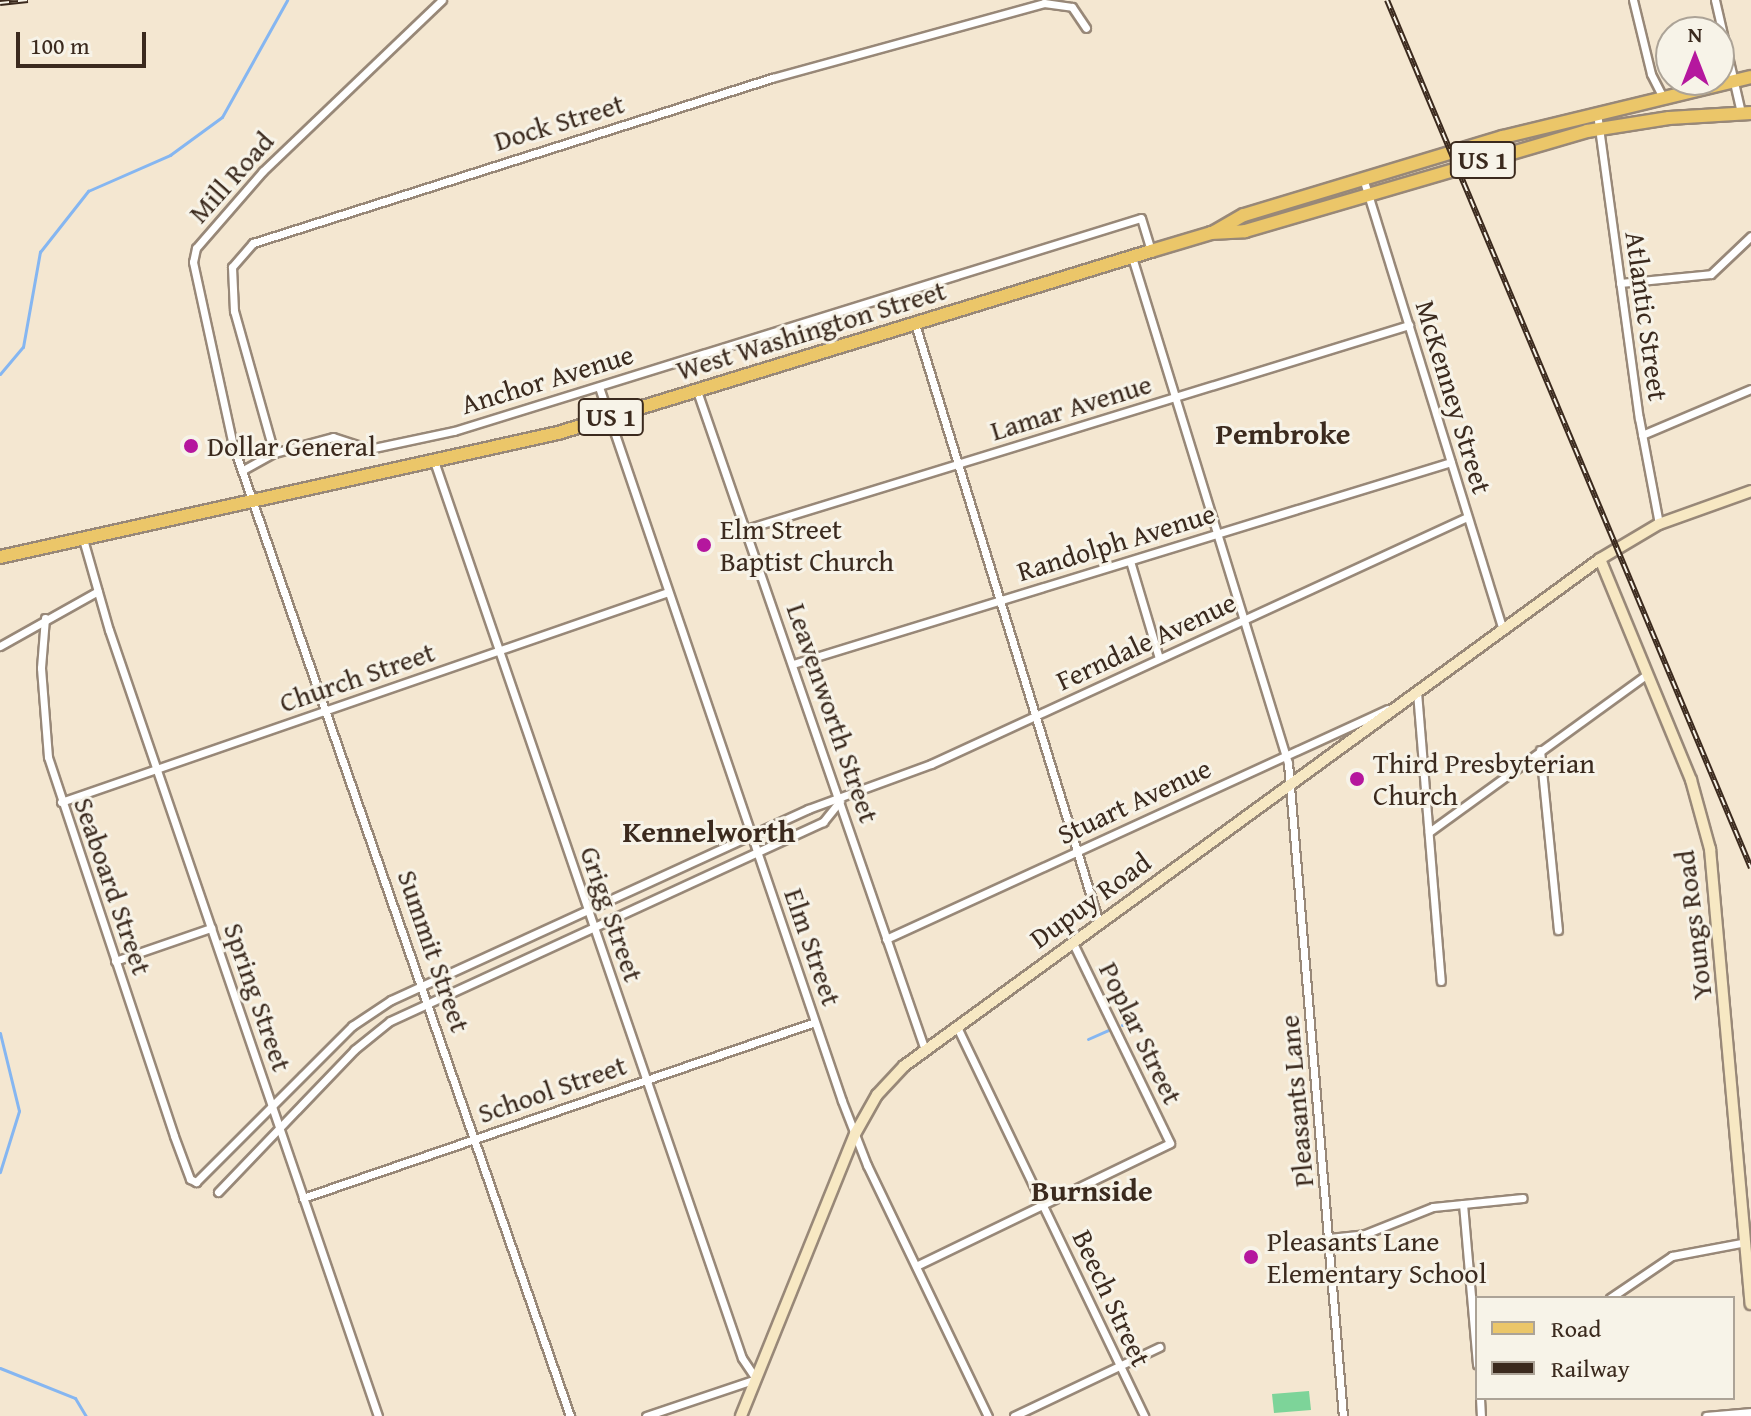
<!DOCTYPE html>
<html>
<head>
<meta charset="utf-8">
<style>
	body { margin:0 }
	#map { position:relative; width:1751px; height:1416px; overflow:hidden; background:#f4e7d1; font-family:"Gentium Book Plus",serif }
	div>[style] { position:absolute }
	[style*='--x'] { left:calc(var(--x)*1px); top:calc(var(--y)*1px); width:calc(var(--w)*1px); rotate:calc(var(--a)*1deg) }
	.green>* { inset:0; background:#7dd499 }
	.stream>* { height:3px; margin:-1.5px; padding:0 1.5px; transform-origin:1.5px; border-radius:1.5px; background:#85b6f1 }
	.roads { filter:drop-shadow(2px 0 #988878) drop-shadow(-2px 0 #988878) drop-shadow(0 2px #988878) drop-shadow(0 -2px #988878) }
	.street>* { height:7px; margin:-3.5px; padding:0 3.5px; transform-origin:3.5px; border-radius:3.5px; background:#fff }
	.secondary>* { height:10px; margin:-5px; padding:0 5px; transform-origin:5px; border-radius:5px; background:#f7e8c3 }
	.primary>* { height:12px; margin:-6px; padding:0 6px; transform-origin:6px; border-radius:6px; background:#ebc669 }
	.rail>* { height:6px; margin-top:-3px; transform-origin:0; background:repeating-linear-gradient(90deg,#f7f3e8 0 9px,#3b2a1e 0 18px); box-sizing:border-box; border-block:2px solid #3b2a1e }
	.dots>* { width:22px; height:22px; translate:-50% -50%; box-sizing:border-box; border:4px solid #f7f3e8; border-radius:50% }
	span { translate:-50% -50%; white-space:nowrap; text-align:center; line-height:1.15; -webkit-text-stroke:6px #f7f3e8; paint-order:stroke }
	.shield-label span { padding:2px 6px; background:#f7f3e8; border:2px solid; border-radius:6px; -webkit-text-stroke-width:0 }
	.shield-label { font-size:26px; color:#3b2a1e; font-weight:700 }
	.street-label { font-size:28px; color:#3b2a1e }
	.poi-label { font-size:28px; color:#3b2a1e }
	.left { translate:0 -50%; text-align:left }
	.neighbourhood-label { font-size:30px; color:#3b2a1e; font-weight:700 }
	.legend { position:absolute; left:1475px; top:1296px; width:260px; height:104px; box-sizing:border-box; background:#f7f3e8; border:2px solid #aca397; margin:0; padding:10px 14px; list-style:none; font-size:24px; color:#3b2a1e }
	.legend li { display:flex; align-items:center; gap:16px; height:40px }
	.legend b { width:40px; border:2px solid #aca397 }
	.north { position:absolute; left:1655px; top:16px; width:80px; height:80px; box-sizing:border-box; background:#f7f3e8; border:2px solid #aca397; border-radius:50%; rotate:0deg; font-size:22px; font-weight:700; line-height:32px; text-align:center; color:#3b2a1e }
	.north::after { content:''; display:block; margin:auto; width:28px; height:36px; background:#b5179e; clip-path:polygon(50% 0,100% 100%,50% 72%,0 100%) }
	.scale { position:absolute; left:16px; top:32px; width:130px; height:36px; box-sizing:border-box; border:4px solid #3b2a1e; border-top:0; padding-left:10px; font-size:24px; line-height:28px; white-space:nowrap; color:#3b2a1e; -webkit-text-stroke:6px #f7f3e8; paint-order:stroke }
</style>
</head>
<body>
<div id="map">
	<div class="green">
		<div style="clip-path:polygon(1309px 1391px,1311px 1410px,1274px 1413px,1272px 1394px)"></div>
	</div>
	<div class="stream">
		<div style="--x:0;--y:374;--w:35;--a:-50"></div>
		<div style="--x:23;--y:347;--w:97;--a:-79.9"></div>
		<div style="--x:40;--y:252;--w:78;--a:-51.8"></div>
		<div style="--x:88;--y:191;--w:90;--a:-23.7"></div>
		<div style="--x:170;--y:155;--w:64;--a:-36.2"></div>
		<div style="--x:222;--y:117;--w:134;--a:-60.9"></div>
		<div style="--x:1122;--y:1025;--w:5;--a:-22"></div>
		<div style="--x:0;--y:1033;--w:80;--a:76.3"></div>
		<div style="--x:19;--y:1111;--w:64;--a:107.3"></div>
		<div style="--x:1088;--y:1039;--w:22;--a:-24"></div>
		<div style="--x:0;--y:1368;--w:81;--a:21.8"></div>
		<div style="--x:75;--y:1398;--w:21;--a:59"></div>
	</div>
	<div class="roads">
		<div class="street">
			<div style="--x:442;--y:0;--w:248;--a:136.3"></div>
			<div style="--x:263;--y:171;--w:102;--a:131"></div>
			<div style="--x:196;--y:248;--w:14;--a:102"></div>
			<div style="--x:193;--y:262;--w:187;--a:77.7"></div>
			<div style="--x:233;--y:445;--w:1028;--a:70.86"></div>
			<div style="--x:1633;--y:0;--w:76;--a:76.3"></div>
			<div style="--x:1651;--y:74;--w:28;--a:63"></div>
			<div style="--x:1715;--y:0;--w:116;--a:77"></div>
			<div style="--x:1597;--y:113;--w:308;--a:82.2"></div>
			<div style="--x:1639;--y:418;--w:108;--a:79.3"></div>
			<div style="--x:1363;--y:178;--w:473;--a:72.8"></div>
			<div style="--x:1132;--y:257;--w:530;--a:72.87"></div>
			<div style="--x:1288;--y:763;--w:655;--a:85.19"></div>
			<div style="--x:1620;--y:283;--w:91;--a:-5.6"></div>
			<div style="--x:1711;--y:274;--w:55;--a:-43.5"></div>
			<div style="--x:915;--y:324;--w:627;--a:72.92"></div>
			<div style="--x:599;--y:387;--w:754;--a:71.2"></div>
			<div style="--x:842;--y:1101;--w:69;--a:68.7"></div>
			<div style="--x:867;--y:1165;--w:279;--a:64.3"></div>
			<div style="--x:697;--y:391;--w:697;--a:70.92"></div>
			<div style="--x:1642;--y:435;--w:118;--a:-22.9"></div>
			<div style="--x:274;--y:453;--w:148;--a:-105.7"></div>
			<div style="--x:234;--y:311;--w:44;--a:-92.6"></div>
			<div style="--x:232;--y:267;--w:32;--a:-49"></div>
			<div style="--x:253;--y:243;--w:545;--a:-17.64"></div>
			<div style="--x:772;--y:78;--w:282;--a:-15.4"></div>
			<div style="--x:1044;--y:3;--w:28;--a:8"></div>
			<div style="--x:1072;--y:7;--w:25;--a:56"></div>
			<div style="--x:434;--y:461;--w:948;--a:71.05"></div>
			<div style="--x:742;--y:1358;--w:25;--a:56"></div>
			<div style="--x:756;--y:1379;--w:116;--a:161.4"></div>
			<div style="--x:243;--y:470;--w:35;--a:-29"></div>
			<div style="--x:274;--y:453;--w:61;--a:-15.2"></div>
			<div style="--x:333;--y:437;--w:38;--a:18"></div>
			<div style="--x:369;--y:449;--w:87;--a:-12"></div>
			<div style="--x:454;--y:431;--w:719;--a:-17.23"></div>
			<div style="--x:1141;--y:218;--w:34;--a:73"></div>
			<div style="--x:746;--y:529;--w:694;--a:-17.1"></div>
			<div style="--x:83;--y:539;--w:95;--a:74.1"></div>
			<div style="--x:109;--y:630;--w:831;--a:71.11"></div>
			<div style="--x:1130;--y:561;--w:101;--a:73.4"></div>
			<div style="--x:45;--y:618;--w:50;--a:94.6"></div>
			<div style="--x:41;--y:668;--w:89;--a:85.5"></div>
			<div style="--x:48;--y:757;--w:399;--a:71.6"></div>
			<div style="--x:174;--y:1136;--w:46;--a:69.6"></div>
			<div style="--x:190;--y:1179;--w:7;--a:27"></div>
			<div style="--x:196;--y:1182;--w:221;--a:-45"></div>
			<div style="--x:352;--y:1026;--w:47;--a:-33.7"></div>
			<div style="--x:391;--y:1000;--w:459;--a:-24.6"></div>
			<div style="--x:808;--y:809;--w:131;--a:-20.1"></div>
			<div style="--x:931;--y:764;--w:590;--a:-24.74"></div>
			<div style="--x:0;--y:646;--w:112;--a:-29.3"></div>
			<div style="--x:793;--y:664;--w:688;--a:-17.07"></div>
			<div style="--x:1417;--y:692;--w:290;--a:85.3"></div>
			<div style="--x:1540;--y:750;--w:181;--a:84.3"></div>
			<div style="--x:61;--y:802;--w:642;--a:-19.08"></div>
			<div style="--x:1429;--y:832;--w:269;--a:-35.9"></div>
			<div style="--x:886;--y:939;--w:552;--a:-24.62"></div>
			<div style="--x:115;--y:961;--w:102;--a:-19"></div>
			<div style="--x:957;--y:1027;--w:432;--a:64.3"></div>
			<div style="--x:218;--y:1192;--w:197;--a:-46.2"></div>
			<div style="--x:354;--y:1050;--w:46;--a:-38.9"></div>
			<div style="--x:390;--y:1021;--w:477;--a:-24.7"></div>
			<div style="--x:823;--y:822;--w:27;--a:-51"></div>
			<div style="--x:303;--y:1198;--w:541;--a:-18.97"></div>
			<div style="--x:1463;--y:1204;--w:161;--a:85"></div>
			<div style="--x:1329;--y:1238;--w:36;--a:-6"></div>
			<div style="--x:1365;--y:1234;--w:73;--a:-21.7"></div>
			<div style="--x:1433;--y:1207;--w:90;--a:-5.7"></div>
			<div style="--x:916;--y:1266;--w:282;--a:-25.8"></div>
			<div style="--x:1170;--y:1143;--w:222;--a:-115.9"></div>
			<div style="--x:1610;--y:1298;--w:75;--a:-34.1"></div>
			<div style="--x:1672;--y:1256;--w:75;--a:-10.7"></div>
			<div style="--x:1480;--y:1398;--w:18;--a:87"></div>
			<div style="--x:1014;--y:1416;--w:161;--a:-25.4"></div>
			<div style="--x:1706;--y:1416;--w:45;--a:-5.1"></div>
		</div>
		<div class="secondary">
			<div style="--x:1600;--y:559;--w:239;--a:67.6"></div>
			<div style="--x:1691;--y:780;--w:72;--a:74.6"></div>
			<div style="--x:1710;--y:849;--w:457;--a:84.9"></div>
			<div style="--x:741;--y:1416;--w:304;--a:-68"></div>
			<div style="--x:855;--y:1134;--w:45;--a:-60.6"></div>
			<div style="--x:877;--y:1095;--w:40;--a:-47"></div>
			<div style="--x:904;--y:1066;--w:861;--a:-36.07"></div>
			<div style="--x:1600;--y:559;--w:69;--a:-30.7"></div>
			<div style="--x:1659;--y:524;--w:98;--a:-19.7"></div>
		</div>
		<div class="primary">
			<div style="--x:1214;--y:232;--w:34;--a:-30"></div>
			<div style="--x:1244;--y:215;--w:270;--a:-16.8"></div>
			<div style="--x:1503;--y:137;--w:255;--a:-13.6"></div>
			<div style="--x:0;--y:557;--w:572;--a:-12.53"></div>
			<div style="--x:558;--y:433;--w:620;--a:-17.06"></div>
			<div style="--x:1151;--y:251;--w:63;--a:-16.7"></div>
			<div style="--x:1211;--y:233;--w:34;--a:-3"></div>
			<div style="--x:1245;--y:231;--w:356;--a:-16.3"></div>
			<div style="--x:1587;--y:131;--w:83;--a:-9"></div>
			<div style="--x:1669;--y:118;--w:82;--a:-3.5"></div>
		</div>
	</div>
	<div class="rail">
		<div style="--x:1387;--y:0;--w:941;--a:67.25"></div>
		<div style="--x:0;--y:3;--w:28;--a:-6"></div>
	</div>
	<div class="dots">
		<div style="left:191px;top:446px;background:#b5179e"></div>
		<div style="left:704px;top:545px;background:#b5179e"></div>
		<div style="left:1357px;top:779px;background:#b5179e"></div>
		<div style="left:1251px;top:1257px;background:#b5179e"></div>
	</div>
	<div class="shield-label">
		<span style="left:1483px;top:160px">US 1</span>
		<span style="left:611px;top:417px">US 1</span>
	</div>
	<div class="street-label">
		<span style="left:559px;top:122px;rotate:-17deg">Dock Street</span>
		<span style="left:231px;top:177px;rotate:-48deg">Mill Road</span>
		<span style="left:1647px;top:316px;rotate:82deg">Atlantic Street</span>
		<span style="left:811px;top:330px;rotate:-17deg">West Washington Street</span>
		<span style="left:547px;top:379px;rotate:-17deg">Anchor Avenue</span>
		<span style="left:1454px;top:397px;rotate:73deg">McKenney Street</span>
		<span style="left:1071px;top:407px;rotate:-17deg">Lamar Avenue</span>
		<span style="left:1116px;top:542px;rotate:-17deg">Randolph Avenue</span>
		<span style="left:1146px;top:641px;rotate:-25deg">Ferndale Avenue</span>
		<span style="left:357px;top:677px;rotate:-19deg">Church Street</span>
		<span style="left:833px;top:713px;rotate:71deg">Leavenworth Street</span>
		<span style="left:1134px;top:801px;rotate:-25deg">Stuart Avenue</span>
		<span style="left:113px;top:886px;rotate:71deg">Seaboard Street</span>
		<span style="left:1090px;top:900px;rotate:-36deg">Dupuy Road</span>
		<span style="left:612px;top:914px;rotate:71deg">Grigg Street</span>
		<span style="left:1693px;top:925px;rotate:-97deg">Youngs Road</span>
		<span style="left:813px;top:947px;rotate:71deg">Elm Street</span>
		<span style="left:434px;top:951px;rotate:71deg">Summit Street</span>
		<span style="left:258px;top:997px;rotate:71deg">Spring Street</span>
		<span style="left:1141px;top:1033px;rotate:64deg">Poplar Street</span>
		<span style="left:552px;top:1089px;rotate:-19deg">School Street</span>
		<span style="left:1296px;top:1101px;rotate:-95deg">Pleasants Lane</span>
		<span style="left:1112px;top:1298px;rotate:65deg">Beech Street</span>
	</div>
	<div class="poi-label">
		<span class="left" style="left:207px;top:446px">Dollar General</span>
		<span class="left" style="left:720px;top:545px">Elm Street<br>Baptist Church</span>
		<span class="left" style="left:1373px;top:779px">Third Presbyterian<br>Church</span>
		<span class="left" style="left:1267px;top:1257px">Pleasants Lane<br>Elementary School</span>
	</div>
	<div class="neighbourhood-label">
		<span style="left:1283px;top:433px">Pembroke</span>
		<span style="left:709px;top:831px">Kennelworth</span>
		<span style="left:1092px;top:1190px">Burnside</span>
	</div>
	<ul class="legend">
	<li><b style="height:10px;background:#ebc669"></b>Road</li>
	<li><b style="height:10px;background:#3b2a1e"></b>Railway</li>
	</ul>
	<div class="north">N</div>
	<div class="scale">100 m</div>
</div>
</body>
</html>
